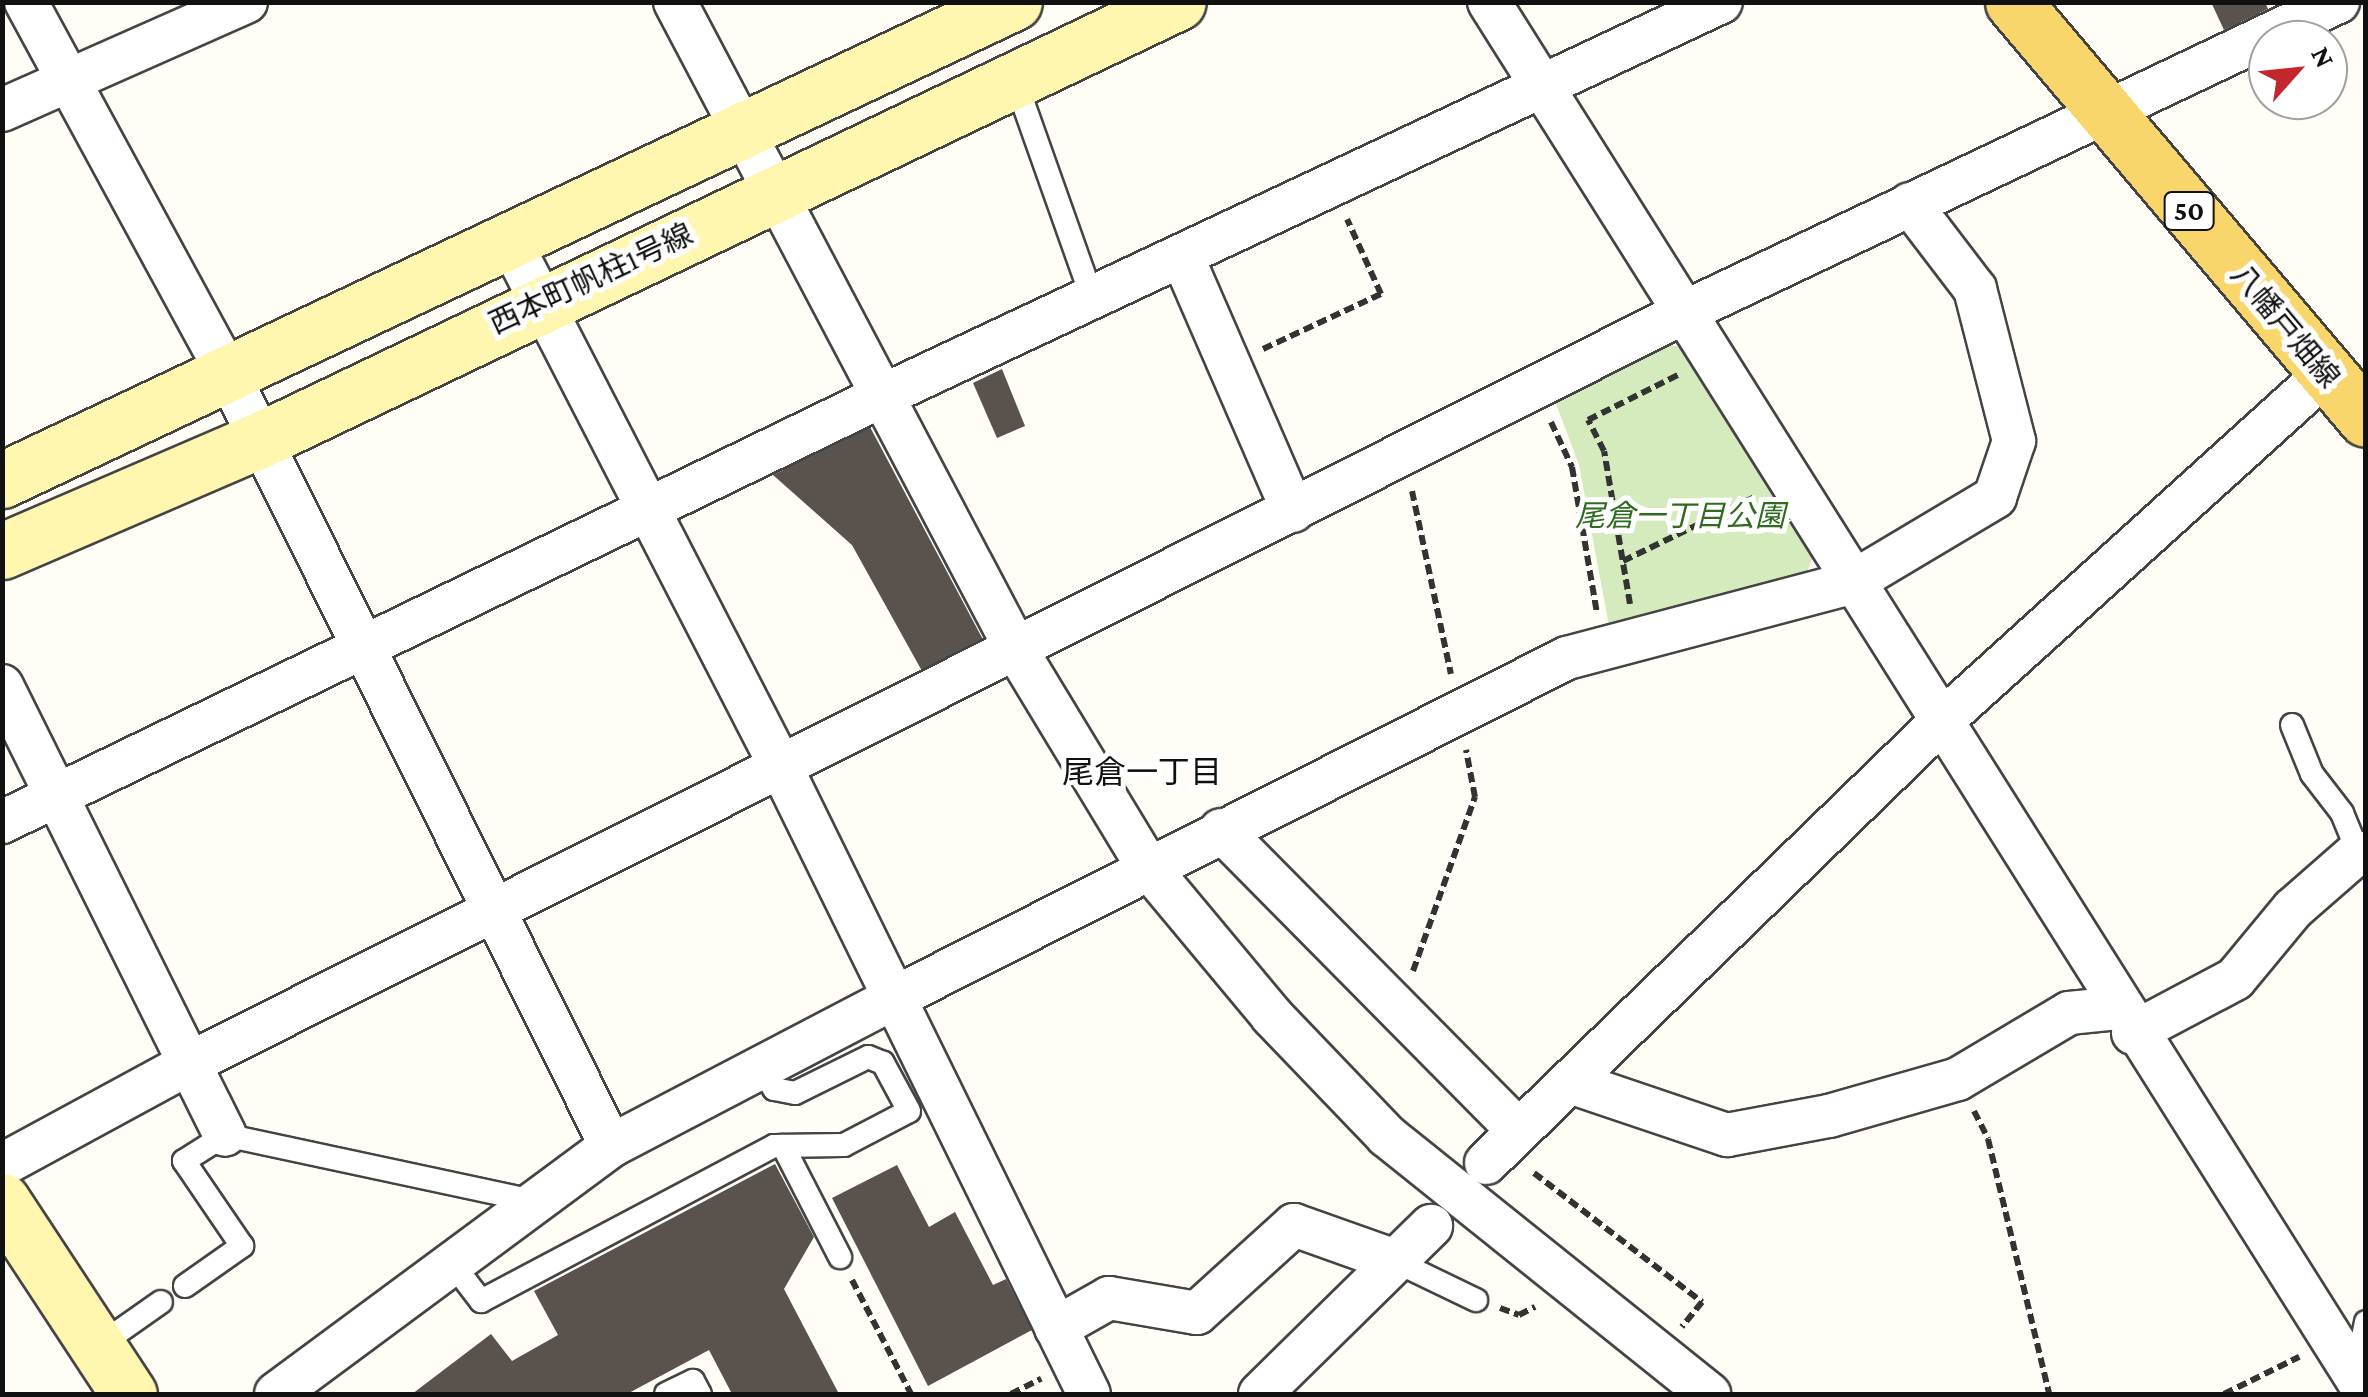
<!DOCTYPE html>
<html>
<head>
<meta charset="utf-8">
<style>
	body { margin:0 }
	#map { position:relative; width:2368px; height:1397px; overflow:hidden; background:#fffdf5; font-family:"Crimson Pro","Noto Sans JP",serif }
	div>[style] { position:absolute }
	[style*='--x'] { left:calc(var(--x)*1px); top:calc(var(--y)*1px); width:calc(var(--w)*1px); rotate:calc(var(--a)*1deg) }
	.green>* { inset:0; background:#d5ebbd }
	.building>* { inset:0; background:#5a524d }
	.path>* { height:6px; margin-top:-3px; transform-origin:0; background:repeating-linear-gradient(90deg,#333 0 10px,transparent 0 15px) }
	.roads { filter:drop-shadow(2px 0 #444) drop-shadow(-2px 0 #444) drop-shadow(0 2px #444) drop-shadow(0 -2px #444) }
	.lane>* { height:22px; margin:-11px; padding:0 11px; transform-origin:11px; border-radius:11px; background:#fff }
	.street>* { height:42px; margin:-21px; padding:0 21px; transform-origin:21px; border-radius:21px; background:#fff }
	.secondary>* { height:55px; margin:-27.5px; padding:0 27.5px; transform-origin:27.5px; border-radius:27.5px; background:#fff6b0 }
	.primary>* { height:55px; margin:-27.5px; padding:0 27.5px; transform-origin:27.5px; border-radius:27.5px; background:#f9d66b }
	span { translate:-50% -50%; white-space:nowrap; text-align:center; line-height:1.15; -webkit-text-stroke:10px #fff; paint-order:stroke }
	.shield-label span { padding:2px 8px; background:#fff; border:2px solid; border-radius:8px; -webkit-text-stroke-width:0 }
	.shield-label { font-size:28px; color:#111; font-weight:700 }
	.street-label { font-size:30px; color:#111 }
	.park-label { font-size:30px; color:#2f6b1f; font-style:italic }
	.neighbourhood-label { font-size:32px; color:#111 }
	.frame { position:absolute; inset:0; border:5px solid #111; pointer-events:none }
	.north { position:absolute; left:2248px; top:20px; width:100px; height:100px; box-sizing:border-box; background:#fff; border:2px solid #a0a0a0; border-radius:50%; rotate:63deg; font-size:28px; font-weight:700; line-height:40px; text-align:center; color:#111 }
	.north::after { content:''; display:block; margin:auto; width:35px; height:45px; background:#c4262e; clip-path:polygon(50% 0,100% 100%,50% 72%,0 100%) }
</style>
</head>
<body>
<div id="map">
	<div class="green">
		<div style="clip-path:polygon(1663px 344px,1683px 347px,1813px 557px,1805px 576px,1609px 626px,1579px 465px,1555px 401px)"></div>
	</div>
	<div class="building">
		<div style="clip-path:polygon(2211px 2px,2265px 2px,2268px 9px,2224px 30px)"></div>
		<div style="clip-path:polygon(1002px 369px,1025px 426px,997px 438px,973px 383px)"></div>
		<div style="clip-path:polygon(870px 427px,988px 649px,927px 680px,852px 545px,773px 475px)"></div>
		<div style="clip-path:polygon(775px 1164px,814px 1237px,784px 1289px,839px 1394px,732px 1394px,709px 1350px,627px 1394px,412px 1394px,491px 1334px,512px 1361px,558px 1335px,534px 1291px)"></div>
		<div style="clip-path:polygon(897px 1165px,929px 1227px,955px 1212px,993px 1285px,1006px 1279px,1032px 1330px,928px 1386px,832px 1198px)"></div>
	</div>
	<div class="path">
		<div style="--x:1263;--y:349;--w:130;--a:-25"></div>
		<div style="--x:1381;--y:294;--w:82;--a:-114.4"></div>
		<div style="--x:1551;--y:422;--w:50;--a:65"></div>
		<div style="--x:1572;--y:467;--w:148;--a:80.3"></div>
		<div style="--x:1412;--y:491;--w:187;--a:78"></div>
		<div style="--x:1623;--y:561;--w:147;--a:-25.9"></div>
		<div style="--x:1630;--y:604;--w:155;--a:-99.6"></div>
		<div style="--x:1604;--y:451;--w:35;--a:-117"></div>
		<div style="--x:1588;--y:420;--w:103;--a:-26.6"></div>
		<div style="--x:1413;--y:971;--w:185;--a:-70.4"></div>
		<div style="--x:1475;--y:797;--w:48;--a:-100.8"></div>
		<div style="--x:1974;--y:1111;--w:31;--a:63"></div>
		<div style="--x:1988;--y:1139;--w:262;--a:76.5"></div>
		<div style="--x:1534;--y:1173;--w:212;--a:37.5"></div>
		<div style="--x:1702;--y:1302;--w:32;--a:129"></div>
		<div style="--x:852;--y:1280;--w:128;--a:62.6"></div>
		<div style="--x:1500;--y:1308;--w:20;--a:20"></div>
		<div style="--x:1519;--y:1315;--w:18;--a:-27"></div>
		<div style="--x:1011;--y:1394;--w:34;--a:-27"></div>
		<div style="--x:2224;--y:1394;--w:84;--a:-26.3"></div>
	</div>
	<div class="roads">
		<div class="lane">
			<div style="--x:1015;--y:80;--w:231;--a:70.5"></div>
			<div style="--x:2292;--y:725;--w:53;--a:67.8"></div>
			<div style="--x:2312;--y:774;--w:49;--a:52.4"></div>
			<div style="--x:2342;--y:813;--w:42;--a:67.7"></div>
			<div style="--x:783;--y:1146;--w:125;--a:62.8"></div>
			<div style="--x:1395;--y:1261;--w:90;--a:25.7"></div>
			<div style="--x:452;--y:1263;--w:48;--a:52.7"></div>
			<div style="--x:481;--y:1301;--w:331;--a:-27.9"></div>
			<div style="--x:774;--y:1146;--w:70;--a:-0.8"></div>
			<div style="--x:844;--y:1145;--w:73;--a:-27.6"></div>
			<div style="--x:909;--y:1111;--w:55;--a:-118.4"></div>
			<div style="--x:883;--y:1063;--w:16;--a:-158"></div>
			<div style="--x:868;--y:1057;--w:81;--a:153.7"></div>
			<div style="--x:795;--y:1093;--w:21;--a:-169"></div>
			<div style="--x:774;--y:1089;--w:25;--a:-119"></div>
			<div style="--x:185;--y:1286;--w:70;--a:-35.1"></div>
			<div style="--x:242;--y:1246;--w:103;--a:-124.3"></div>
			<div style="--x:184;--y:1161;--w:49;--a:-32.4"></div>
			<div style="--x:225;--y:1135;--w:316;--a:12.1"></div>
			<div style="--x:97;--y:1347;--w:78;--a:-35.1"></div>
			<div style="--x:2355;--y:1376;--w:55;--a:-78.5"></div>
			<div style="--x:666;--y:1394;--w:30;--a:-26"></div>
			<div style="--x:693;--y:1381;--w:15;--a:62"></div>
		</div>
		<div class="street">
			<div style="--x:26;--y:2;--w:421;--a:61.5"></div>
			<div style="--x:227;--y:372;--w:864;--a:63.61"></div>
			<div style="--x:675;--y:2;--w:734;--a:62.21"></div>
			<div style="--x:1017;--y:651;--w:253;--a:58.8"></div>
			<div style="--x:1148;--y:867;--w:194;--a:50.2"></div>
			<div style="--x:1272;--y:1016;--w:166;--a:46.2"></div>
			<div style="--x:1387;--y:1136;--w:413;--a:38.7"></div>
			<div style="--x:1489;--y:2;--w:1644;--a:57.77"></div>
			<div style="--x:2;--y:110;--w:267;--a:-23.9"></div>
			<div style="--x:509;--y:239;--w:596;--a:62.75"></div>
			<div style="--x:782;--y:769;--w:696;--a:63.84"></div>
			<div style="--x:1182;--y:256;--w:278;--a:66.5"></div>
			<div style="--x:2;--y:686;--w:501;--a:63.59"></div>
			<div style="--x:2;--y:822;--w:975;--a:-25.83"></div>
			<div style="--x:880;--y:397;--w:929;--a:-25.16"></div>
			<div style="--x:1221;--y:830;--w:422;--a:45.3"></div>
			<div style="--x:2133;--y:1033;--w:115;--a:-27.9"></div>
			<div style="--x:2235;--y:979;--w:91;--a:-50.4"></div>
			<div style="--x:2293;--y:909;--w:86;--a:-41.2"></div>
			<div style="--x:1570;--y:1082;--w:166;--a:18.7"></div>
			<div style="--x:1727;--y:1135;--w:104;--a:-10.6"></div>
			<div style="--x:1829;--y:1116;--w:134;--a:-16"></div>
			<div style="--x:1958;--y:1079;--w:129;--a:-30.7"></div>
			<div style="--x:2069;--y:1013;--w:49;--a:-5.8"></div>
			<div style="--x:1486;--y:1163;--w:638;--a:-44.11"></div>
			<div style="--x:1944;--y:719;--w:513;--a:-42.15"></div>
			<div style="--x:2;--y:1165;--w:212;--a:-28.5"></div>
			<div style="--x:188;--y:1064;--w:1675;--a:-26.67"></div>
			<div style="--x:1685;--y:312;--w:723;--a:-25.4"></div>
			<div style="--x:1056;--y:1328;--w:61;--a:-29.5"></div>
			<div style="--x:1109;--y:1298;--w:89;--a:9.7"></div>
			<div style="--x:1197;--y:1313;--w:131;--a:-42.2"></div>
			<div style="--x:1294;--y:1225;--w:107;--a:19.6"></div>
			<div style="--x:276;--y:1394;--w:417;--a:-36.5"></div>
			<div style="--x:611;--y:1146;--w:319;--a:-27.6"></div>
			<div style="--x:894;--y:998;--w:754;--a:-26.8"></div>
			<div style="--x:1567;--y:658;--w:294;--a:-14.8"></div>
			<div style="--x:1851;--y:583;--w:168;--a:-30.8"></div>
			<div style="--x:1995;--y:497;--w:59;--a:-71.3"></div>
			<div style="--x:2014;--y:441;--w:157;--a:-104.4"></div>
			<div style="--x:1975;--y:289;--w:107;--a:-127.4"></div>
			<div style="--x:1260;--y:1394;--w:240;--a:-44.5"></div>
		</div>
		<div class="secondary">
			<div style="--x:2;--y:480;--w:1119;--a:-25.28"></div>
			<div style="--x:2;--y:551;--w:279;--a:-23.3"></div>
			<div style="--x:258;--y:441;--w:1019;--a:-25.51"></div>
			<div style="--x:2;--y:1201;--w:231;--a:56.7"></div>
		</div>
		<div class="primary">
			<div style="--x:2013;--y:2;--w:546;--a:49.75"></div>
		</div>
	</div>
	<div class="shield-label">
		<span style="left:2189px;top:211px">50</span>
	</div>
	<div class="street-label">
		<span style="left:591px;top:279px;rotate:-25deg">西本町帆柱1号線</span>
		<span style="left:2285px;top:326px;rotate:50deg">八幡戸畑線</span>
	</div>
	<div class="park-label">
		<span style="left:1680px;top:516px">尾倉一丁目公園</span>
	</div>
	<div class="neighbourhood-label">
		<span style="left:1142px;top:772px">尾倉一丁目</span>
	</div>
	<div class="frame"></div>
	<div class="north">N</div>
</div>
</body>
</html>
